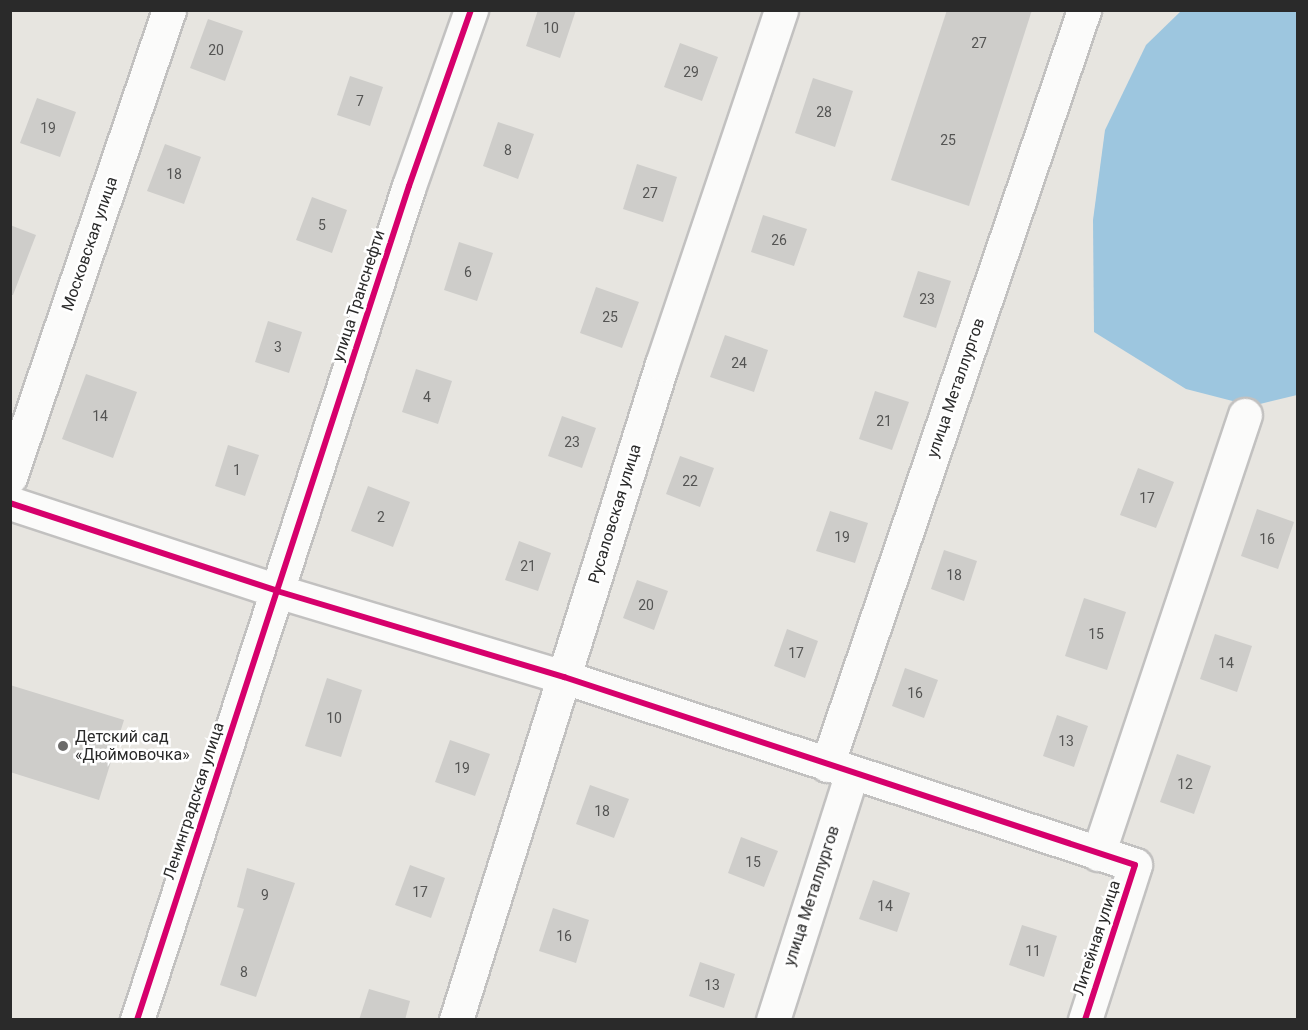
<!DOCTYPE html>
<html>
<head>
<meta charset="utf-8">
<style>
	body { margin:0 }
	#map { position:relative; width:1308px; height:1030px; overflow:hidden; background:#e7e5e0; font-family:Roboto,sans-serif }
	div>[style] { position:absolute }
	[style*='--x'] { left:calc(var(--x)*1px); top:calc(var(--y)*1px); width:calc(var(--w)*1px); rotate:calc(var(--a)*1deg) }
	.water>* { inset:0; background:#9dc6df }
	.building>* { inset:0; background:#cecdca }
	.roads { filter:drop-shadow(2px 0 #c2c1c0) drop-shadow(-2px 0 #c2c1c0) drop-shadow(0 2px #c2c1c0) drop-shadow(0 -2px #c2c1c0) }
	.minor>* { height:33px; margin:-16.5px; padding:0 16.5px; transform-origin:16.5px; border-radius:16.5px; background:#fbfbfa }
	.cycleway>* { height:6px; margin:-3px; padding:0 3px; transform-origin:3px; border-radius:3px; background:#d6006c }
	.dots>* { width:16px; height:16px; translate:-50% -50%; box-sizing:border-box; border:3px solid #fff; border-radius:50% }
	span { translate:-50% -50%; white-space:nowrap; text-align:center; line-height:1.15; -webkit-text-stroke:5px #fff; paint-order:stroke }
	.number-label { font-size:14px; color:#545453 }
	.number-label span { -webkit-text-stroke-width:0 }
	.street-label { font-size:16px; color:#2a2a2a }
	.poi-label { font-size:16px; color:#2a2a2a }
	.left { translate:0 -50%; text-align:left }
	.frame { position:absolute; inset:0; border:12px solid #2a2a2a; pointer-events:none }
</style>
</head>
<body>
<div id="map">
	<div class="water">
		<div style="clip-path:polygon(1181px 11px,1297px 11px,1297px 395px,1252px 406px,1186px 389px,1094px 332px,1093px 220px,1105px 130px,1146px 45px)"></div>
	</div>
	<div class="building">
		<div style="clip-path:polygon(538px 10px,576px 10px,560px 58px,526px 46px)"></div>
		<div style="clip-path:polygon(947px 10px,1032px 10px,969px 206px,891px 180px)"></div>
		<div style="clip-path:polygon(208px 19px,243px 31px,225px 81px,190px 68px)"></div>
		<div style="clip-path:polygon(680px 43px,718px 57px,702px 101px,664px 87px)"></div>
		<div style="clip-path:polygon(350px 76px,383px 87px,370px 126px,337px 115px)"></div>
		<div style="clip-path:polygon(813px 78px,853px 91px,835px 147px,795px 133px)"></div>
		<div style="clip-path:polygon(37px 98px,76px 112px,60px 157px,20px 143px)"></div>
		<div style="clip-path:polygon(498px 122px,534px 134px,518px 179px,483px 166px)"></div>
		<div style="clip-path:polygon(165px 144px,201px 157px,184px 204px,147px 191px)"></div>
		<div style="clip-path:polygon(637px 164px,677px 177px,663px 222px,623px 209px)"></div>
		<div style="clip-path:polygon(312px 197px,347px 210px,332px 253px,296px 240px)"></div>
		<div style="clip-path:polygon(763px 215px,807px 229px,794px 266px,751px 252px)"></div>
		<div style="clip-path:polygon(10px 225px,36px 235px,13px 295px,10px 295px)"></div>
		<div style="clip-path:polygon(459px 242px,493px 253px,477px 301px,444px 290px)"></div>
		<div style="clip-path:polygon(918px 271px,951px 281px,936px 328px,903px 317px)"></div>
		<div style="clip-path:polygon(596px 287px,639px 302px,622px 348px,580px 333px)"></div>
		<div style="clip-path:polygon(268px 321px,302px 332px,289px 373px,255px 362px)"></div>
		<div style="clip-path:polygon(725px 335px,768px 350px,754px 392px,710px 377px)"></div>
		<div style="clip-path:polygon(416px 369px,452px 381px,438px 424px,402px 412px)"></div>
		<div style="clip-path:polygon(86px 374px,137px 392px,113px 458px,62px 439px)"></div>
		<div style="clip-path:polygon(875px 391px,909px 402px,892px 450px,859px 439px)"></div>
		<div style="clip-path:polygon(562px 416px,596px 428px,582px 468px,548px 456px)"></div>
		<div style="clip-path:polygon(228px 445px,259px 455px,245px 496px,215px 486px)"></div>
		<div style="clip-path:polygon(680px 456px,714px 468px,700px 507px,666px 494px)"></div>
		<div style="clip-path:polygon(1138px 468px,1174px 482px,1156px 528px,1120px 515px)"></div>
		<div style="clip-path:polygon(368px 486px,410px 502px,393px 547px,351px 531px)"></div>
		<div style="clip-path:polygon(1257px 509px,1294px 522px,1278px 569px,1241px 556px)"></div>
		<div style="clip-path:polygon(830px 511px,868px 523px,855px 563px,816px 551px)"></div>
		<div style="clip-path:polygon(519px 541px,551px 553px,538px 591px,505px 580px)"></div>
		<div style="clip-path:polygon(944px 550px,977px 561px,964px 601px,931px 589px)"></div>
		<div style="clip-path:polygon(637px 580px,668px 591px,654px 630px,623px 618px)"></div>
		<div style="clip-path:polygon(1084px 598px,1126px 612px,1107px 670px,1065px 656px)"></div>
		<div style="clip-path:polygon(787px 629px,818px 641px,805px 678px,774px 666px)"></div>
		<div style="clip-path:polygon(1215px 634px,1252px 646px,1237px 692px,1200px 679px)"></div>
		<div style="clip-path:polygon(905px 668px,938px 680px,924px 718px,892px 706px)"></div>
		<div style="clip-path:polygon(327px 678px,362px 690px,341px 757px,305px 746px)"></div>
		<div style="clip-path:polygon(10px 685px,124px 720px,99px 800px,10px 772px)"></div>
		<div style="clip-path:polygon(1057px 715px,1088px 726px,1074px 767px,1043px 756px)"></div>
		<div style="clip-path:polygon(450px 740px,490px 754px,475px 796px,435px 782px)"></div>
		<div style="clip-path:polygon(1177px 754px,1211px 766px,1194px 814px,1160px 802px)"></div>
		<div style="clip-path:polygon(590px 785px,629px 799px,614px 838px,576px 824px)"></div>
		<div style="clip-path:polygon(741px 837px,778px 851px,764px 887px,728px 873px)"></div>
		<div style="clip-path:polygon(410px 865px,445px 878px,431px 918px,395px 905px)"></div>
		<div style="clip-path:polygon(247px 868px,295px 883px,256px 997px,220px 985px,244px 909px,237px 907px)"></div>
		<div style="clip-path:polygon(873px 880px,910px 893px,897px 932px,859px 919px)"></div>
		<div style="clip-path:polygon(553px 908px,589px 920px,576px 963px,539px 951px)"></div>
		<div style="clip-path:polygon(1022px 925px,1057px 936px,1044px 977px,1009px 965px)"></div>
		<div style="clip-path:polygon(700px 962px,735px 974px,724px 1008px,689px 996px)"></div>
		<div style="clip-path:polygon(369px 989px,410px 1001px,405px 1020px,359px 1020px)"></div>
	</div>
	<div class="roads">
		<div class="minor">
			<div style="--x:10;--y:477;--w:493;--a:-71.2"></div>
			<div style="--x:10;--y:503;--w:281;--a:18.2"></div>
			<div style="--x:277;--y:591;--w:300;--a:16.7"></div>
			<div style="--x:564;--y:677;--w:601;--a:18.22"></div>
			<div style="--x:1135;--y:865;--w:163;--a:107.9"></div>
			<div style="--x:827;--y:765;--w:798;--a:-71.2"></div>
			<div style="--x:1098;--y:854;--w:463;--a:-71.5"></div>
			<div style="--x:137;--y:1020;--w:877;--a:-71.94"></div>
			<div style="--x:409;--y:186;--w:187;--a:-70.6"></div>
			<div style="--x:456;--y:1020;--w:688;--a:-72.57"></div>
			<div style="--x:662;--y:364;--w:373;--a:-71.4"></div>
			<div style="--x:773;--y:1020;--w:259;--a:-72.3"></div>
		</div>
	</div>
	<div class="cycleway">
		<div style="--x:10;--y:503;--w:281;--a:18.2"></div>
		<div style="--x:277;--y:591;--w:300;--a:16.7"></div>
		<div style="--x:564;--y:677;--w:601;--a:18.22"></div>
		<div style="--x:1135;--y:865;--w:163;--a:107.9"></div>
		<div style="--x:137;--y:1020;--w:877;--a:-71.94"></div>
		<div style="--x:409;--y:186;--w:187;--a:-70.6"></div>
	</div>
	<div class="dots">
		<div style="left:63px;top:746px;background:#6c6b6a"></div>
	</div>
	<div class="number-label">
		<span style="left:551px;top:28px">10</span>
		<span style="left:979px;top:43px">27</span>
		<span style="left:216px;top:50px">20</span>
		<span style="left:691px;top:72px">29</span>
		<span style="left:360px;top:101px">7</span>
		<span style="left:824px;top:112px">28</span>
		<span style="left:48px;top:128px">19</span>
		<span style="left:948px;top:140px">25</span>
		<span style="left:508px;top:150px">8</span>
		<span style="left:174px;top:174px">18</span>
		<span style="left:650px;top:193px">27</span>
		<span style="left:322px;top:225px">5</span>
		<span style="left:779px;top:240px">26</span>
		<span style="left:468px;top:272px">6</span>
		<span style="left:927px;top:299px">23</span>
		<span style="left:610px;top:317px">25</span>
		<span style="left:278px;top:347px">3</span>
		<span style="left:739px;top:363px">24</span>
		<span style="left:427px;top:397px">4</span>
		<span style="left:100px;top:416px">14</span>
		<span style="left:884px;top:421px">21</span>
		<span style="left:572px;top:442px">23</span>
		<span style="left:237px;top:470px">1</span>
		<span style="left:690px;top:481px">22</span>
		<span style="left:1147px;top:498px">17</span>
		<span style="left:381px;top:517px">2</span>
		<span style="left:842px;top:537px">19</span>
		<span style="left:1267px;top:539px">16</span>
		<span style="left:528px;top:566px">21</span>
		<span style="left:954px;top:575px">18</span>
		<span style="left:646px;top:605px">20</span>
		<span style="left:1096px;top:634px">15</span>
		<span style="left:796px;top:653px">17</span>
		<span style="left:1226px;top:663px">14</span>
		<span style="left:915px;top:693px">16</span>
		<span style="left:334px;top:718px">10</span>
		<span style="left:1066px;top:741px">13</span>
		<span style="left:462px;top:768px">19</span>
		<span style="left:1185px;top:784px">12</span>
		<span style="left:602px;top:811px">18</span>
		<span style="left:753px;top:862px">15</span>
		<span style="left:420px;top:892px">17</span>
		<span style="left:265px;top:895px">9</span>
		<span style="left:885px;top:906px">14</span>
		<span style="left:564px;top:936px">16</span>
		<span style="left:1033px;top:951px">11</span>
		<span style="left:244px;top:972px">8</span>
		<span style="left:712px;top:985px">13</span>
	</div>
	<div class="street-label">
		<span style="left:90px;top:244px;rotate:-71deg">Московская улица</span>
		<span style="left:359px;top:296px;rotate:-72deg">улица Транснефти</span>
		<span style="left:956px;top:388px;rotate:-71deg">улица Металлургов</span>
		<span style="left:615px;top:514px;rotate:-73deg">Русаловская улица</span>
		<span style="left:194px;top:801px;rotate:-72deg">Ленинградская улица</span>
		<span style="left:812px;top:896px;rotate:-72deg">улица Металлургов</span>
		<span style="left:1097px;top:938px;rotate:-72deg">Литейная улица</span>
	</div>
	<div class="poi-label">
		<span class="left" style="left:75px;top:746px">Детский сад<br>«Дюймовочка»</span>
	</div>
	<div class="frame"></div>
</div>
</body>
</html>
